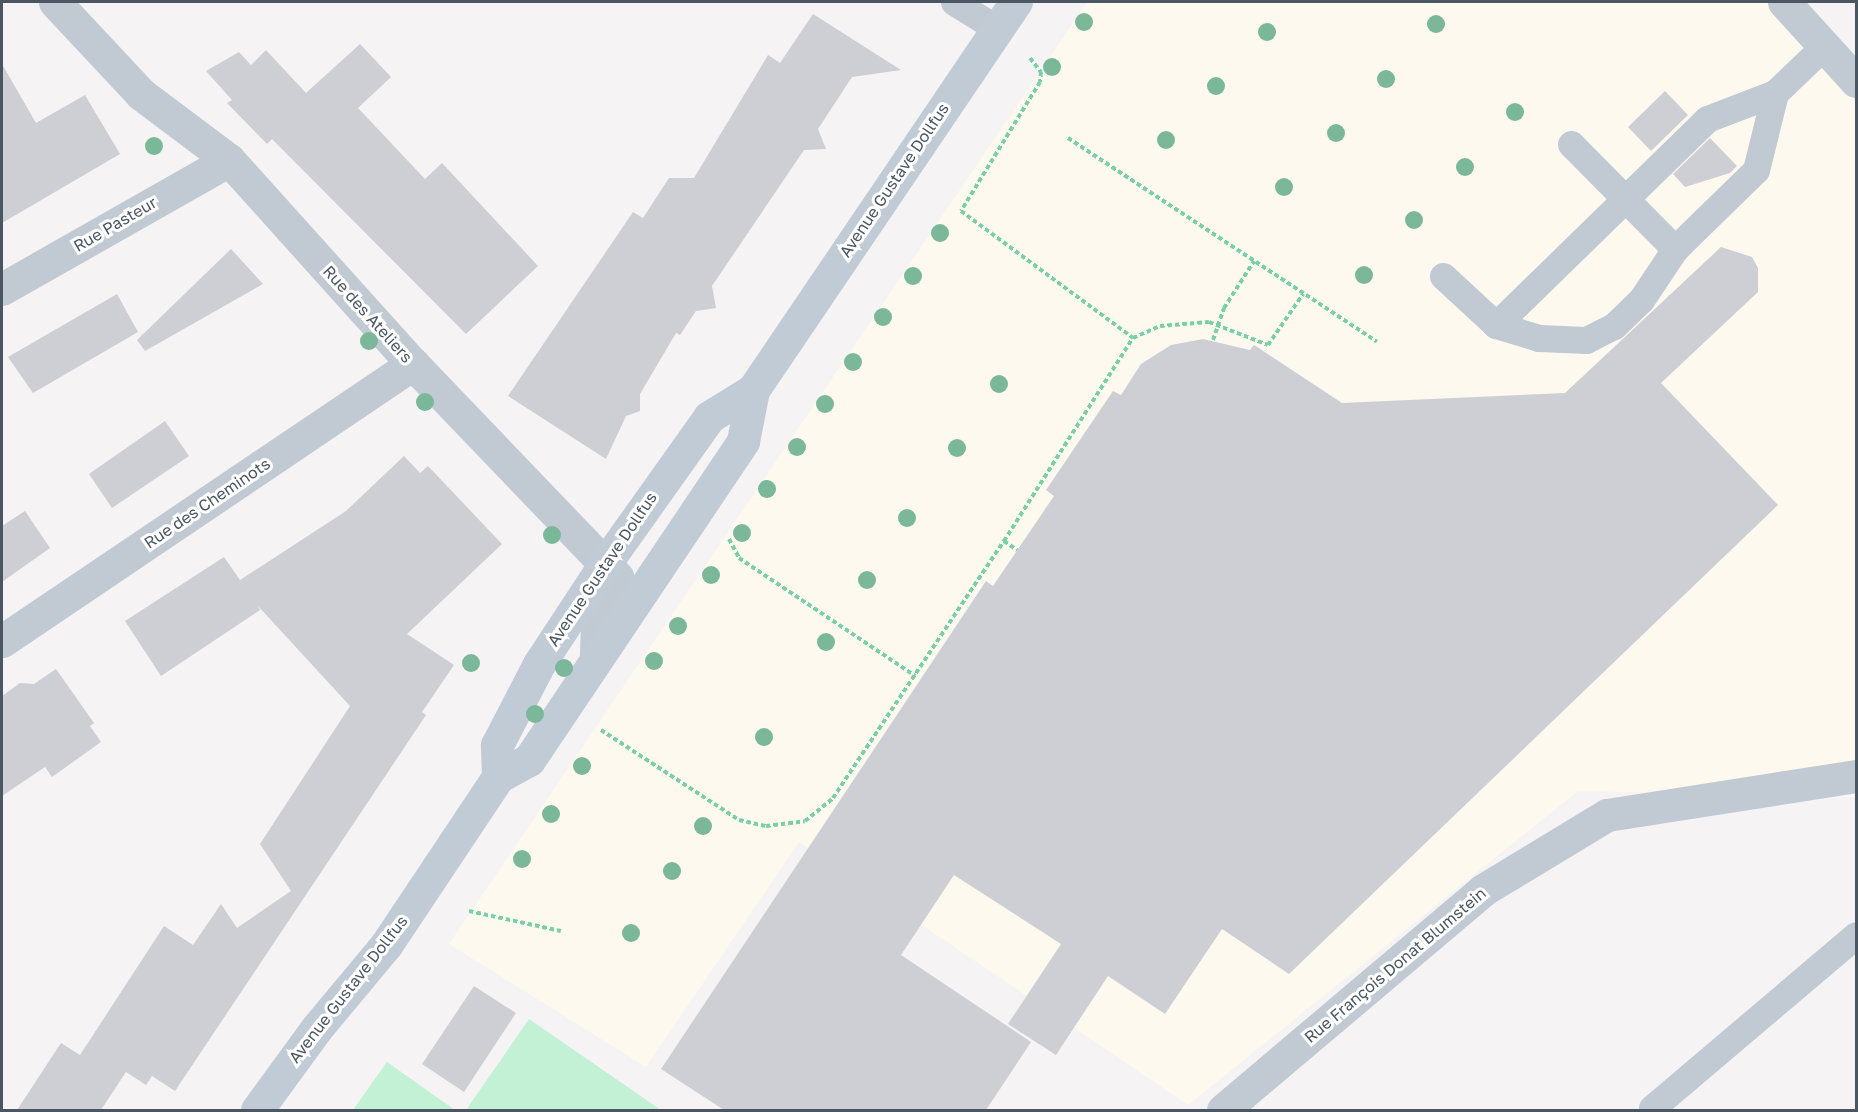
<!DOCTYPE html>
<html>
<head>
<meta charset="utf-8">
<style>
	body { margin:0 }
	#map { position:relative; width:1858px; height:1112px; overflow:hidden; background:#f5f3f3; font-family:"Golos Text",sans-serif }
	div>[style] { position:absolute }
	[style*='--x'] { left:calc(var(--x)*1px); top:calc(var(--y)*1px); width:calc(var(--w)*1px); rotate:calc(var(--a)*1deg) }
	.commercial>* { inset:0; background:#fdf9ef }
	.green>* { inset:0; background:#c3f1d5 }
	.building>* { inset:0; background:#cdcfd5 }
	.path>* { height:4px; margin-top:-2px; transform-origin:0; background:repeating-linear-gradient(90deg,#7ad0a6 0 4.5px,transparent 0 7.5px) }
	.lane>* { height:27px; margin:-13.5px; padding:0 13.5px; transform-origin:13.5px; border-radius:13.5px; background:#c1cad2 }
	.street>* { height:33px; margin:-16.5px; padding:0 16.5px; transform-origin:16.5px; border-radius:16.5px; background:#c1cad2 }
	.secondary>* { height:33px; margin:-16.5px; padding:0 16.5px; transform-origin:16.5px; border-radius:16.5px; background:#c1cbd6 }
	.trees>* { width:18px; height:18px; margin:-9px; border-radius:50%; background:#7bb799 }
	span { translate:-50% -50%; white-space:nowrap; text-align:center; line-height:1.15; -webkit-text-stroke:6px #fff; paint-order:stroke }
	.street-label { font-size:16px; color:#4a5661 }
	.frame { position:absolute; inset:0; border:3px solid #4a5661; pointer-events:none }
</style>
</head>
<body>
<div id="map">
	<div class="commercial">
		<div style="clip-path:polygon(1087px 2px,1792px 2px,1856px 65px,1856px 797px,1578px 791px,1188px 1105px,799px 842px,646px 1067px,449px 944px)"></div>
	</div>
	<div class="green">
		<div style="clip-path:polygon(529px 1019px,661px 1110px,466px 1110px)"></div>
		<div style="clip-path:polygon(387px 1062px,455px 1110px,353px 1110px)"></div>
	</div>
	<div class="building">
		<div style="clip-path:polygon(813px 14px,901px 70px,852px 77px,818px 129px,826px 149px,804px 150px,712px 286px,716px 308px,696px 311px,680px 335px,676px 333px,640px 394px,640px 411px,626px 416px,606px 459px,508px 396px,633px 212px,643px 218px,669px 178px,694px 178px,768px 55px,780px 63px)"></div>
		<div style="clip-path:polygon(360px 44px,391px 77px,358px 108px,425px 179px,442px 163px,538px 266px,466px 334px,272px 139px,267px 144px,227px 103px,232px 100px,206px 71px,239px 52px,251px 65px,266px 50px,306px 93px)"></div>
		<div style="clip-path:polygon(2px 64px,36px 123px,85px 95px,120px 154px,2px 223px)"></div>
		<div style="clip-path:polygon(1665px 91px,1688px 115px,1651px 151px,1628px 127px)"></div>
		<div style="clip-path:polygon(1710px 138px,1737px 166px,1730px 173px,1685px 187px,1673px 174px)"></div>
		<div style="clip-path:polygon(1721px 247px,1752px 257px,1758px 268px,1758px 292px,1661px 383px,1778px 505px,1289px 974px,1222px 929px,1165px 1014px,1108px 976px,1056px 1055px,1008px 1024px,1061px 944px,954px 875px,901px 955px,1031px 1042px,986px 1110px,724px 1110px,661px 1069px,986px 581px,993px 586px,1054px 496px,1046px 490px,1113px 391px,1121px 395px,1141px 364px,1171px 345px,1203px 339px,1250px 350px,1254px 345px,1342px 403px,1565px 393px)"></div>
		<div style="clip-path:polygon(231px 249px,263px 284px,145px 351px,137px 340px)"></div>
		<div style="clip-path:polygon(117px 294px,138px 332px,33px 393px,8px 357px)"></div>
		<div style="clip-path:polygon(165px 421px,189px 456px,112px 508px,89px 474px)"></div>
		<div style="clip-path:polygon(404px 456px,420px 473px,428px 466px,502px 544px,407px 634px,454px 665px,422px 712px,426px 715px,175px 1091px,152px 1076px,146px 1085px,126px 1072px,101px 1110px,17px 1110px,61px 1043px,80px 1055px,164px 926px,193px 945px,221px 904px,237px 928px,291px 891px,260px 844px,350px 706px,258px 606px,260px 610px,161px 676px,125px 621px,224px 557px,240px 580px,346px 511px)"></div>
		<div style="clip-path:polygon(25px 511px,50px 548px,2px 582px,2px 526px)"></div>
		<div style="clip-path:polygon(56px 669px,94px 723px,90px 726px,101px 742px,52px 777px,45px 767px,2px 796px,2px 696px,20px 683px,34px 684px)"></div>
		<div style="clip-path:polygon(474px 986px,516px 1013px,464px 1092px,422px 1064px)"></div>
	</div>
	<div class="path">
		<div style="--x:1030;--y:58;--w:18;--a:52"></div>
		<div style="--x:1041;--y:72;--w:10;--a:96"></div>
		<div style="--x:1040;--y:82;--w:151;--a:121.5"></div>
		<div style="--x:961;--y:211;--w:214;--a:36.4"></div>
		<div style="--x:1068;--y:138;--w:370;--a:33.4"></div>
		<div style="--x:1213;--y:340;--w:34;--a:-71"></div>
		<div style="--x:1224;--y:308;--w:56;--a:-57.4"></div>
		<div style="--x:729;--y:539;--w:21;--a:62"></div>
		<div style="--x:739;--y:558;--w:212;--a:33.8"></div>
		<div style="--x:1004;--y:541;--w:241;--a:-57.6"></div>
		<div style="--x:1133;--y:338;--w:30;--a:-24"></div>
		<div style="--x:1160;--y:326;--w:49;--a:-4.7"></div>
		<div style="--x:1209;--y:322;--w:63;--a:21.3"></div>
		<div style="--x:1268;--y:345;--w:62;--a:-55.5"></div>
		<div style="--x:601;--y:730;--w:165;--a:33.1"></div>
		<div style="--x:739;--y:820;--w:28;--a:13"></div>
		<div style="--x:766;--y:826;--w:39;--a:-7"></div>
		<div style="--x:805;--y:821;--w:36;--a:-39"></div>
		<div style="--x:833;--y:798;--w:309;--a:-56.4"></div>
		<div style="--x:1004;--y:541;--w:16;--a:35"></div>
		<div style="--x:469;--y:911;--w:94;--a:12.3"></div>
	</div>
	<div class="lane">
		<div style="--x:954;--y:2;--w:49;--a:31.8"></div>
		<div style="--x:1571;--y:144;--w:148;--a:45.3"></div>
		<div style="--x:1443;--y:276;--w:72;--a:42.8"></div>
		<div style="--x:1496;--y:325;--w:45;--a:16.8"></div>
		<div style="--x:1539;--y:338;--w:47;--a:2.4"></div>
		<div style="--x:1586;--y:340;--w:31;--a:-27"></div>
		<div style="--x:1614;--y:326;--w:37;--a:-44"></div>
		<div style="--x:1641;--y:300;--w:61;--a:-56.3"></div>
		<div style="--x:1675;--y:249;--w:113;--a:-44.3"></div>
		<div style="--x:1756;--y:170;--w:79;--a:-76.1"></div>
		<div style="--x:1496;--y:325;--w:295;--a:-44.3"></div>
		<div style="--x:1707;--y:119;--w:73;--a:-20.9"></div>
		<div style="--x:1775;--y:93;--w:68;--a:-43.8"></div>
		<div style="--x:1652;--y:1108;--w:267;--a:-40.3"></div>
	</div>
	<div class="street">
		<div style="--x:55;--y:2;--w:126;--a:46.9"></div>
		<div style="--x:141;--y:94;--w:110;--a:36.9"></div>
		<div style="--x:229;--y:160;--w:275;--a:48"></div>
		<div style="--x:413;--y:364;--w:295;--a:46.2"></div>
		<div style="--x:617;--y:577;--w:51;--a:113.1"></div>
		<div style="--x:597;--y:624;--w:31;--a:92"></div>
		<div style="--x:1784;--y:2;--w:107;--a:47.7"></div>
		<div style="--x:2;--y:289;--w:261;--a:-29.6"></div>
		<div style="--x:2;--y:641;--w:496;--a:-34"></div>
		<div style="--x:1223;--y:1110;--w:341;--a:-40.2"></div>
		<div style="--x:1483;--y:890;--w:145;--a:-31.2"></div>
		<div style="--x:1607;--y:815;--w:252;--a:-8.9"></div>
	</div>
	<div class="secondary">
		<div style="--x:498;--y:777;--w:32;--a:-92"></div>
		<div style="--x:497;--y:745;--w:91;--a:-62.6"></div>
		<div style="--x:539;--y:664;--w:118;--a:-56.7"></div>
		<div style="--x:604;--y:565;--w:181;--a:-54.6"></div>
		<div style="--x:709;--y:417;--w:52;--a:-31.5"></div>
		<div style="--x:257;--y:1110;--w:100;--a:-53.9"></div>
		<div style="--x:316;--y:1029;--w:109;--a:-50.2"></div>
		<div style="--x:386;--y:945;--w:202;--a:-56.3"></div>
		<div style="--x:498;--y:777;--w:35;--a:-29"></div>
		<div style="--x:529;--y:760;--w:384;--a:-56.1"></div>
		<div style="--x:743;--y:441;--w:52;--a:-78.9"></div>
		<div style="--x:753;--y:390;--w:469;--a:-55.9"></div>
	</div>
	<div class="trees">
		<div style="left:1084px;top:22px"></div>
		<div style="left:1436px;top:24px"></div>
		<div style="left:1267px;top:32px"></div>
		<div style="left:1052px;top:67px"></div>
		<div style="left:1386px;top:79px"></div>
		<div style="left:1216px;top:86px"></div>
		<div style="left:1515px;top:112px"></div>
		<div style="left:1336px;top:133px"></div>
		<div style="left:1166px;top:140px"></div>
		<div style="left:154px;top:146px"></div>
		<div style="left:1465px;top:167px"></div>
		<div style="left:1284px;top:187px"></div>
		<div style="left:1414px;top:220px"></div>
		<div style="left:940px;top:233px"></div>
		<div style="left:1364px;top:275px"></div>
		<div style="left:913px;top:276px"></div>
		<div style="left:883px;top:317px"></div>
		<div style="left:369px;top:341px"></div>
		<div style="left:853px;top:362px"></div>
		<div style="left:999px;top:384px"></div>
		<div style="left:425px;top:402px"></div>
		<div style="left:825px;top:404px"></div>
		<div style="left:797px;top:447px"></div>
		<div style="left:957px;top:448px"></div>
		<div style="left:767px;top:489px"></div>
		<div style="left:907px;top:518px"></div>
		<div style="left:742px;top:533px"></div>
		<div style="left:552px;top:535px"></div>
		<div style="left:711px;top:575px"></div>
		<div style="left:867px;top:580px"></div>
		<div style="left:678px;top:626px"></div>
		<div style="left:826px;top:642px"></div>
		<div style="left:654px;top:661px"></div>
		<div style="left:471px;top:663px"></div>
		<div style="left:564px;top:668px"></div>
		<div style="left:535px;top:714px"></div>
		<div style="left:764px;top:737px"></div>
		<div style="left:582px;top:766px"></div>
		<div style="left:551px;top:814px"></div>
		<div style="left:703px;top:826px"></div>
		<div style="left:522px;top:859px"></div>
		<div style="left:672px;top:871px"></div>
		<div style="left:631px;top:933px"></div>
	</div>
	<div class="street-label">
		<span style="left:894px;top:180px;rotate:-56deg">Avenue Gustave Dollfus</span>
		<span style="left:115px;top:224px;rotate:-30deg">Rue Pasteur</span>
		<span style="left:368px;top:314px;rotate:48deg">Rue des Ateliers</span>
		<span style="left:207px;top:503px;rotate:-34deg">Rue des Cheminots</span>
		<span style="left:602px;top:569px;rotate:-56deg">Avenue Gustave Dollfus</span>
		<span style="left:1395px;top:965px;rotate:-40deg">Rue François Donat Blumstein</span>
		<span style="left:348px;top:989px;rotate:-52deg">Avenue Gustave Dollfus</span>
	</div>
	<div class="frame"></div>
</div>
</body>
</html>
